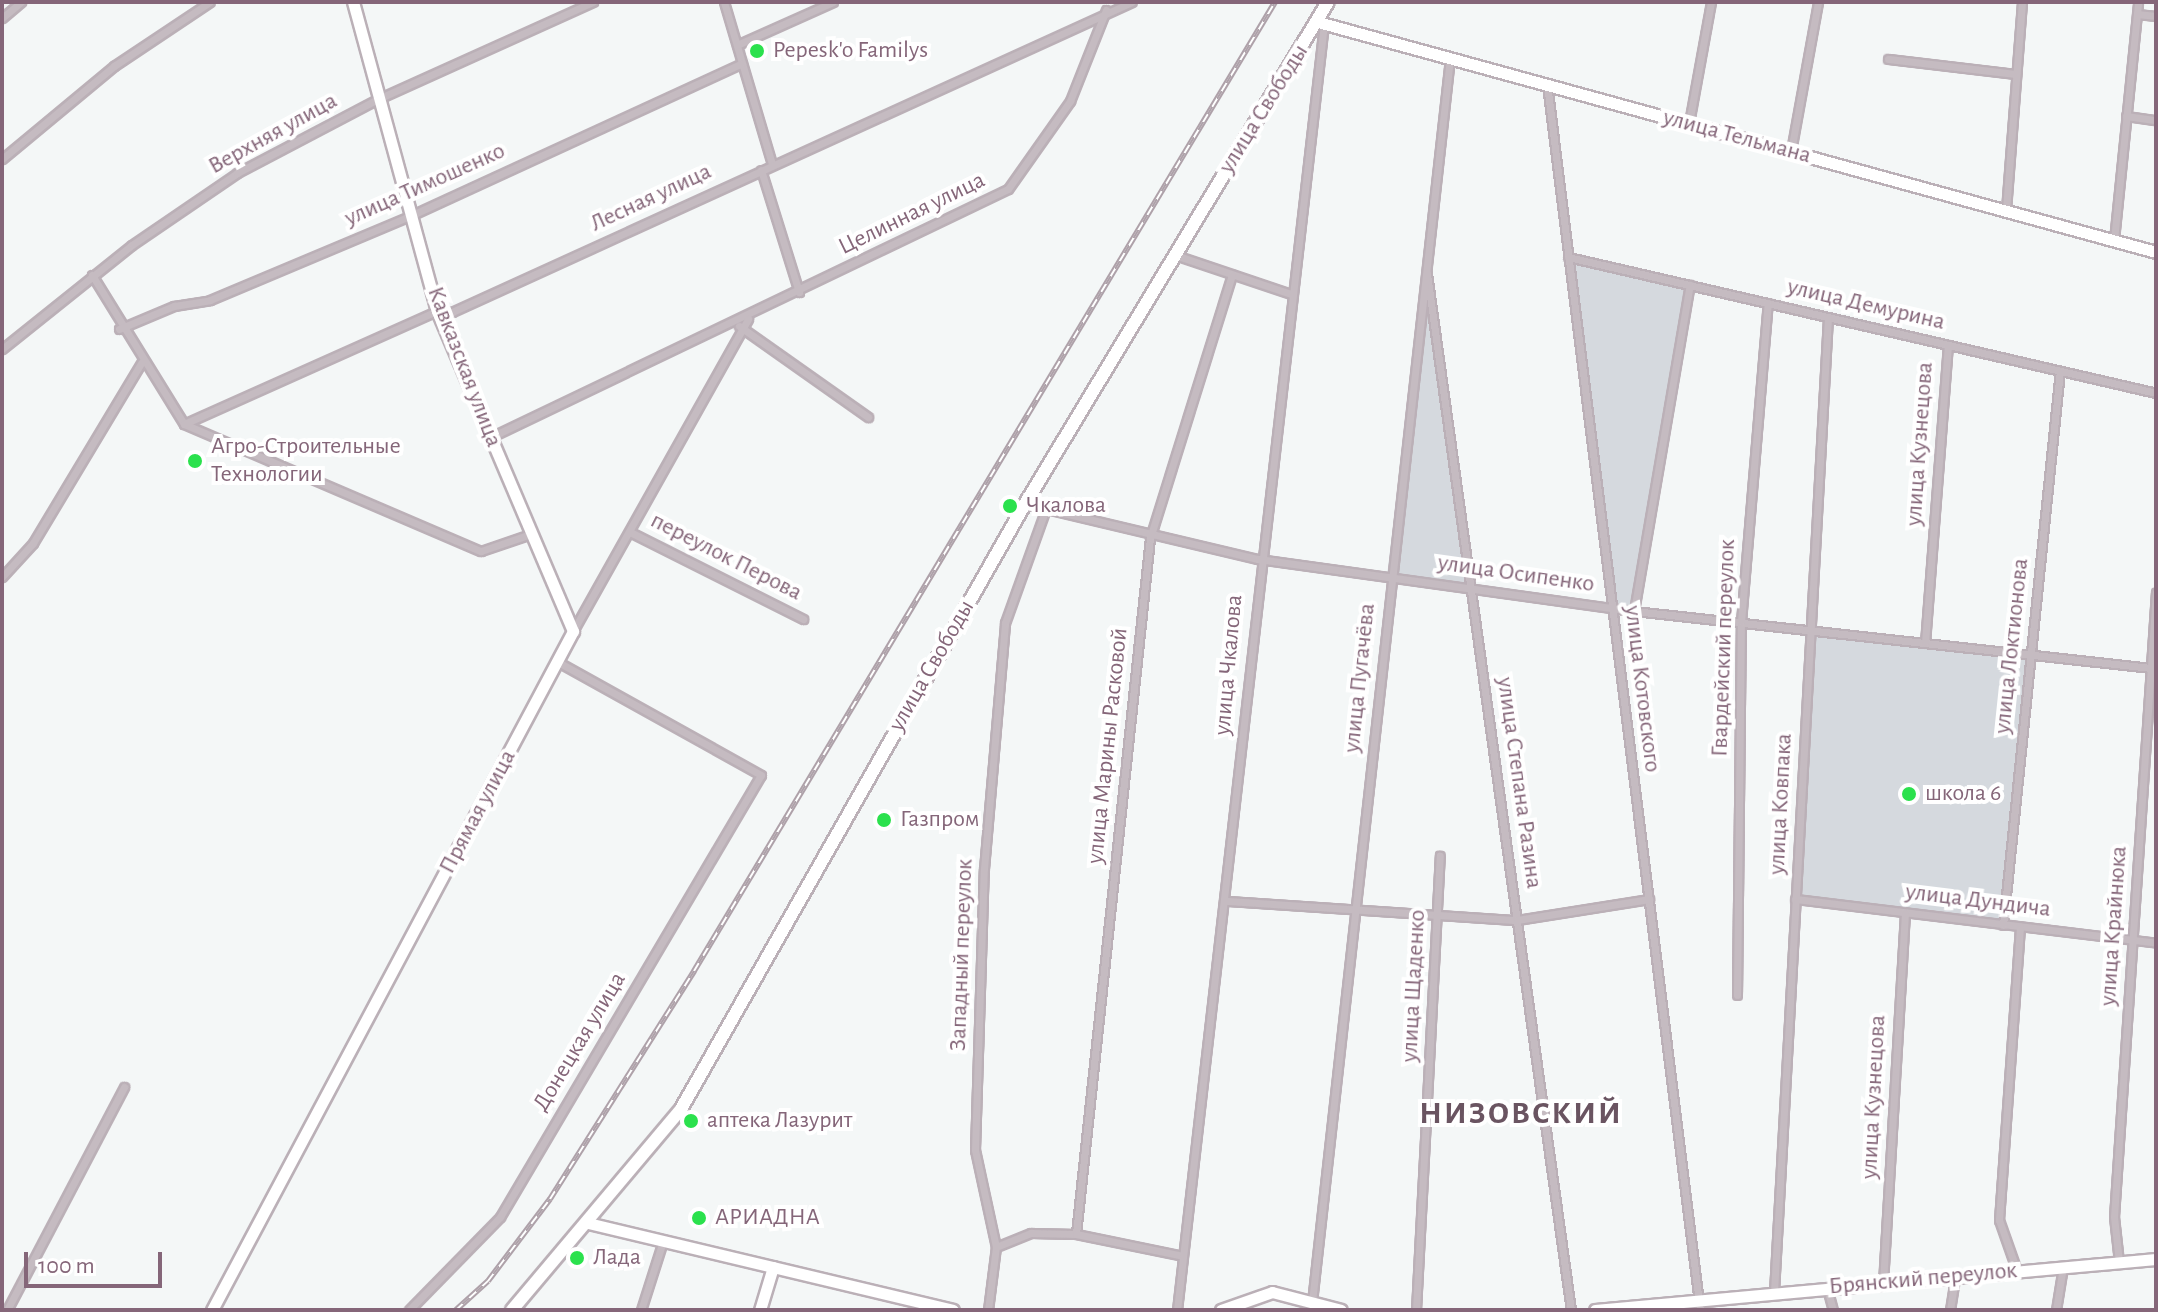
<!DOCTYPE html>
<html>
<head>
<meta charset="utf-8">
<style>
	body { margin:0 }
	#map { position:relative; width:2158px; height:1312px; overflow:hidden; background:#f4f7f7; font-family:"Alegreya Sans",sans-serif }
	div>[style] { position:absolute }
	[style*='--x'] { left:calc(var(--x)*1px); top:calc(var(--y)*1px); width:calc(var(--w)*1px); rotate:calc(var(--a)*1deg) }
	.green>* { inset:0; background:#d5d9de }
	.roads { filter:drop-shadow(2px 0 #bbb0b7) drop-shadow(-2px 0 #bbb0b7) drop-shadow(0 2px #bbb0b7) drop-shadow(0 -2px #bbb0b7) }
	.street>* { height:7px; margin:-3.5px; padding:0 3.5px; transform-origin:3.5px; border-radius:3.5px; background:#c5bbc1 }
	.secondary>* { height:11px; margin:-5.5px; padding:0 5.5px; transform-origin:5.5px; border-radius:5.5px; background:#fff }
	.primary>* { height:12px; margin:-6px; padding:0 6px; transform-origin:6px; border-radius:6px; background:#fff }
	.rail>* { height:6px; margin-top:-3px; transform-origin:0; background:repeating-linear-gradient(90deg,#fff 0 9px,#aea1a9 0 18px); box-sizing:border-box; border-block:2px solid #aea1a9 }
	.dots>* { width:22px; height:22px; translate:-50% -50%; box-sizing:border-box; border:4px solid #fff; border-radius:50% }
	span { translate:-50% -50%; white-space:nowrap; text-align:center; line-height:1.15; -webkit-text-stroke:8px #fff; paint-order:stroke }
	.poi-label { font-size:24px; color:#856679 }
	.left { translate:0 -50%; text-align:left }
	.street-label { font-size:24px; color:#856679 }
	.district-label { font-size:32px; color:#6a5461; font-weight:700; letter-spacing:2px }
	.frame { position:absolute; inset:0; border:4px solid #856679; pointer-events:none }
	.scale { position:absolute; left:24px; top:1252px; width:138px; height:36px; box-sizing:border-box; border:4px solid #856679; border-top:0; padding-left:10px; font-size:24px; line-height:28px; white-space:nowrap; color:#856679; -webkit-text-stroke:6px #fff; paint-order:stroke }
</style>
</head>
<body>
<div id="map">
	<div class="green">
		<div style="clip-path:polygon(1568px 257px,1690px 285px,1634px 611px,1612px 607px)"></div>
		<div style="clip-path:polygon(1425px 261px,1472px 587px,1387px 576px)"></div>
		<div style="clip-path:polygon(1810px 630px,2031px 655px,2003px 925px,1795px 899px)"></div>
	</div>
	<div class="roads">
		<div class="street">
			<div style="--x:724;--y:2;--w:169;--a:73.5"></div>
			<div style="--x:2137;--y:14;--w:19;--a:6"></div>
			<div style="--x:2;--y:18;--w:25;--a:-40"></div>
			<div style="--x:737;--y:45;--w:105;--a:-24.1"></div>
			<div style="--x:1888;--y:59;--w:129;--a:6.7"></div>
			<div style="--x:1547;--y:84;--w:1236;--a:82.89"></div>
			<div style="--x:2126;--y:116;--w:30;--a:8"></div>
			<div style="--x:1689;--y:123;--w:123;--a:-79.7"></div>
			<div style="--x:1791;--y:151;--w:151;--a:-79.7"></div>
			<div style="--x:2;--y:159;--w:146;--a:-39.7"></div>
			<div style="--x:114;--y:66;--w:115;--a:-33.7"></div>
			<div style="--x:761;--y:170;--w:128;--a:72.7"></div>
			<div style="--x:2006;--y:210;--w:209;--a:-85.6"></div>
			<div style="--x:2114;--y:240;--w:239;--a:-84.2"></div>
			<div style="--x:1175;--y:255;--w:122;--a:18.6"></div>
			<div style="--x:1568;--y:257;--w:604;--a:13.02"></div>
			<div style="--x:1427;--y:274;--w:1046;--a:82.09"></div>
			<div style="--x:92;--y:275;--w:175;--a:58.3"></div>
			<div style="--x:184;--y:424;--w:323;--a:23.2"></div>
			<div style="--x:481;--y:551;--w:53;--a:-18.8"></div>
			<div style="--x:739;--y:326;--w:158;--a:35.2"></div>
			<div style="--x:119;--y:329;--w:60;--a:-22.7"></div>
			<div style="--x:174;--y:306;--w:36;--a:-9"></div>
			<div style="--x:210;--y:300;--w:219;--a:-22.8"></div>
			<div style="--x:412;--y:215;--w:363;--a:-24.7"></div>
			<div style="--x:2;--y:349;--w:166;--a:-38.7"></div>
			<div style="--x:132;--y:245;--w:127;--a:-34.4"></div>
			<div style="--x:237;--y:173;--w:159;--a:-27.7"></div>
			<div style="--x:378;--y:99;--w:236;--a:-24.3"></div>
			<div style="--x:184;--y:424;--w:277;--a:-24.1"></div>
			<div style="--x:437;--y:311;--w:15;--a:4"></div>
			<div style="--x:452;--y:312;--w:747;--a:-24.51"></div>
			<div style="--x:491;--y:437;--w:573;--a:-25.63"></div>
			<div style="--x:1008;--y:189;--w:108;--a:-54.8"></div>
			<div style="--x:1070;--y:101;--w:98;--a:-68.4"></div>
			<div style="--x:1025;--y:504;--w:239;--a:13.3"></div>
			<div style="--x:1258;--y:559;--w:380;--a:7.9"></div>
			<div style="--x:1634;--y:611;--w:520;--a:6.29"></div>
			<div style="--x:630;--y:532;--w:194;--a:26.7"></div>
			<div style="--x:2;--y:577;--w:46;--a:-47.6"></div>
			<div style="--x:33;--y:543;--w:210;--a:-59"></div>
			<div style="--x:1634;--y:611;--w:331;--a:-80.3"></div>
			<div style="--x:573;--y:631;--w:358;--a:-60.7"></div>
			<div style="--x:1925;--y:643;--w:299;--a:-85.6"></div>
			<div style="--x:1795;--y:899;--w:364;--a:6.9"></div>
			<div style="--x:1228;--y:901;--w:290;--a:3.8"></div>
			<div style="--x:1517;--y:920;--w:134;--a:-9"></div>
			<div style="--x:2003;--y:925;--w:557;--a:-84.13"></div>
			<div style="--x:1737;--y:995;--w:373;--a:-89.4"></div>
			<div style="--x:1741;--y:622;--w:320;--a:-85.2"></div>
			<div style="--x:1076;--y:1234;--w:700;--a:-83.93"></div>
			<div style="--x:1150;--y:538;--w:276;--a:-72.7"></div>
			<div style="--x:996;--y:1247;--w:38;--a:-22"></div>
			<div style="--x:1031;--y:1233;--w:45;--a:1.3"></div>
			<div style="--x:1076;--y:1234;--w:109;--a:11.6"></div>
			<div style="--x:2119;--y:1262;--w:45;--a:-96.3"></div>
			<div style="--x:2114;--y:1217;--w:626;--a:-86.16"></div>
			<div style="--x:2017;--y:1271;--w:54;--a:-109.4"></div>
			<div style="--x:1999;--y:1220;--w:294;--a:-85.9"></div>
			<div style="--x:1883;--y:1283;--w:371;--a:-86.6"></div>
			<div style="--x:1827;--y:1288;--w:23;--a:75"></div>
			<div style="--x:1774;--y:1292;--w:976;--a:-86.83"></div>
			<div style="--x:1312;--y:1302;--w:1252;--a:-83.67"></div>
			<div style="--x:7;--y:1310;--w:252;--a:-62.3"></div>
			<div style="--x:409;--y:1310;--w:130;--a:-45.6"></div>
			<div style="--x:500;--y:1217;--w:513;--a:-59.44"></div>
			<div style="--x:761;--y:775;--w:232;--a:-150.9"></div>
			<div style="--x:641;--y:1310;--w:72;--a:-72.3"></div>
			<div style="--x:988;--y:1310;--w:64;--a:-82.8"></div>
			<div style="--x:996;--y:1247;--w:99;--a:-102.2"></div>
			<div style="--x:975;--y:1150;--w:281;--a:-88.2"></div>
			<div style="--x:984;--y:869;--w:247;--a:-85.1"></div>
			<div style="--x:1005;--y:623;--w:119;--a:-70.3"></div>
			<div style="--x:1177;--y:1310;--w:1295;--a:-83.48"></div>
			<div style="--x:1416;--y:1310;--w:455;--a:-87"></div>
			<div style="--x:1950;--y:1310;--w:33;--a:-81"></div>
			<div style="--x:2056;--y:1310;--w:44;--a:-80.8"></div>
		</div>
		<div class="secondary">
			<div style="--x:1318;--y:22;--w:869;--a:15.35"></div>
			<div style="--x:588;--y:1223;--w:375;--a:13.4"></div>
			<div style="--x:212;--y:1310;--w:769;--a:-62"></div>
			<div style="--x:573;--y:631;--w:348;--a:-113"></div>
			<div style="--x:437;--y:311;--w:320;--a:-105.2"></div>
			<div style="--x:760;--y:1310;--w:45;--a:-73.2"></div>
			<div style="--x:1221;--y:1310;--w:54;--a:-19.4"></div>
			<div style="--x:1272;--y:1292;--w:71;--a:14.6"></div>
			<div style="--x:1595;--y:1310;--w:563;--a:-5.19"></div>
		</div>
		<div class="primary">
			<div style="--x:512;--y:1310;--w:263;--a:-49.9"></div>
			<div style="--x:681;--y:1109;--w:696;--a:-60.38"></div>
			<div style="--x:1025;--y:504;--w:586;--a:-58.89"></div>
		</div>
	</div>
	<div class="rail">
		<div style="--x:456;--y:1310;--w:43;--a:-42.2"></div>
		<div style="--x:488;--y:1281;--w:103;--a:-52.9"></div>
		<div style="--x:550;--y:1199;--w:270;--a:-57.7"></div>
		<div style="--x:694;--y:971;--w:1130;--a:-59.05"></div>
	</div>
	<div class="dots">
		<div style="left:757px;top:51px;background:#2be14d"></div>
		<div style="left:195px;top:461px;background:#2be14d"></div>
		<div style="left:1010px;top:506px;background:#2be14d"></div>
		<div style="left:1909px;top:794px;background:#2be14d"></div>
		<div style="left:884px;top:820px;background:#2be14d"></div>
		<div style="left:691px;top:1121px;background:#2be14d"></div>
		<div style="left:699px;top:1218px;background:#2be14d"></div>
		<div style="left:577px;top:1258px;background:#2be14d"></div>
	</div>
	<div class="poi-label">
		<span class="left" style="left:773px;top:51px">Pepesk'o Familys</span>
		<span class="left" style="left:211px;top:461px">Агро-Строительные<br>Технологии</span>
		<span class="left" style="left:1026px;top:506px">Чкалова</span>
		<span class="left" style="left:1925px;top:794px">школа 6</span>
		<span class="left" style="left:900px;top:820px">Газпром</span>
		<span class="left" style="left:707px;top:1121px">аптека Лазурит</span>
		<span class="left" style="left:715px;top:1218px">АРИАДНА</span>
		<span class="left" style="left:593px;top:1258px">Лада</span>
	</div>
	<div class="street-label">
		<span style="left:1264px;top:109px;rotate:-58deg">улица Свободы</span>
		<span style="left:273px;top:134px;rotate:-29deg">Верхняя улица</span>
		<span style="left:1737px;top:137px;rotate:15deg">улица Тельмана</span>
		<span style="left:425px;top:185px;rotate:-24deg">улица Тимошенко</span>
		<span style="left:651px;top:198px;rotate:-25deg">Лесная улица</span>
		<span style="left:912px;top:214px;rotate:-26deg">Целинная улица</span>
		<span style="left:1866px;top:305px;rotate:13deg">улица Демурина</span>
		<span style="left:464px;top:367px;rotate:69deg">Кавказская улица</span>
		<span style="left:1920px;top:444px;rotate:-86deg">улица Кузнецова</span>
		<span style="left:726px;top:557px;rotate:27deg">переулок Перова</span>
		<span style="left:1516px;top:574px;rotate:8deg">улица Осипенко</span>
		<span style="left:2012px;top:646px;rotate:-84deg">улица Локтионова</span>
		<span style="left:1724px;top:648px;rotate:-88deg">Гвардейский переулок</span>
		<span style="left:1229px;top:665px;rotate:-85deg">улица Чкалова</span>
		<span style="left:932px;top:666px;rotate:-60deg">улица Свободы</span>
		<span style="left:1360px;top:678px;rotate:-84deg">улица Пугачёва</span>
		<span style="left:1642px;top:689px;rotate:83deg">улица Котовского</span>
		<span style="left:1108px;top:746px;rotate:-84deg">улица Марины Расковой</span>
		<span style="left:1519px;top:783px;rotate:82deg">улица Степана Разина</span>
		<span style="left:1781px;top:804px;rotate:-87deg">улица Ковпака</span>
		<span style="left:478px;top:812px;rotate:-62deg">Прямая улица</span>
		<span style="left:1978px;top:901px;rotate:7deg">улица Дундича</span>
		<span style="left:2114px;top:926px;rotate:-86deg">улица Крайнюка</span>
		<span style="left:962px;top:955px;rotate:-88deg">Западный переулок</span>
		<span style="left:1414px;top:986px;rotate:-87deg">улица Щаденко</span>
		<span style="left:580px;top:1042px;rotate:-59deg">Донецкая улица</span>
		<span style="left:1874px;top:1097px;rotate:-87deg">улица Кузнецова</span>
		<span style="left:1923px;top:1279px;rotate:-5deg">Брянский переулок</span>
	</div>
	<div class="district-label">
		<span style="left:1521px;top:1113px">НИЗОВСКИЙ</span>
	</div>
	<div class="frame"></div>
	<div class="scale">100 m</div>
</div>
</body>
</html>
